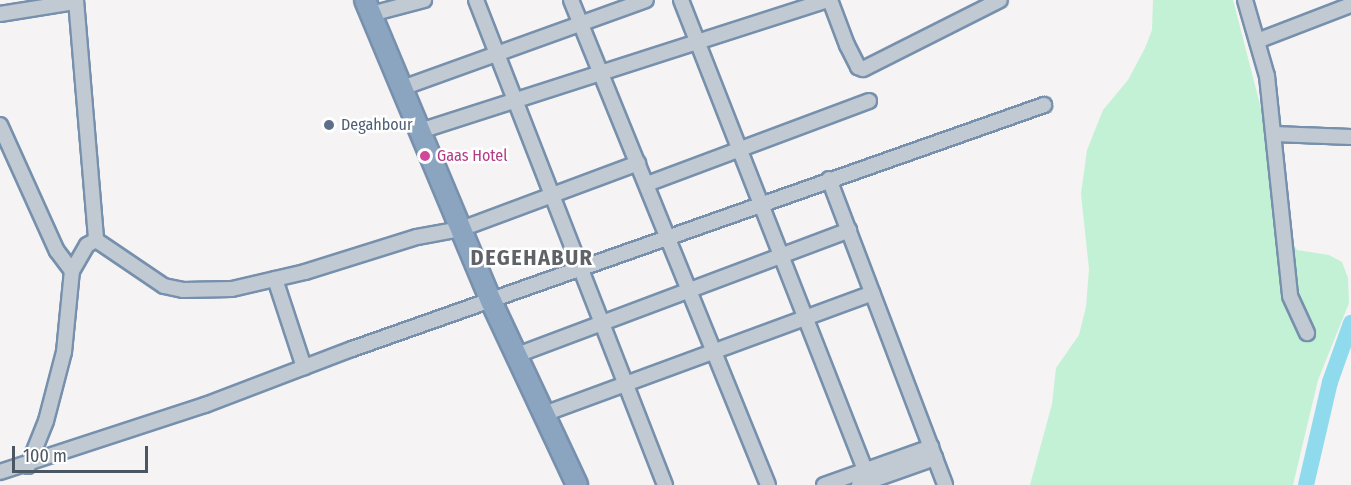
<!DOCTYPE html>
<html>
<head>
<meta charset="utf-8">
<style>
	body { margin:0 }
	#map { position:relative; width:1351px; height:485px; overflow:hidden; background:#f5f3f3; font-family:"Fira Sans Condensed",sans-serif }
	div>[style] { position:absolute }
	[style*='--x'] { left:calc(var(--x)*1px); top:calc(var(--y)*1px); width:calc(var(--w)*1px); rotate:calc(var(--a)*1deg) }
	.green>* { inset:0; background:#c3f1d5 }
	.river>* { height:16px; margin:-8px; padding:0 8px; transform-origin:8px; border-radius:8px; background:#90daee }
	.roads { filter:drop-shadow(2px 0 #7690ad) drop-shadow(-2px 0 #7690ad) drop-shadow(0 2px #7690ad) drop-shadow(0 -2px #7690ad) }
	.minor>* { height:14px; margin:-7px; padding:0 7px; transform-origin:7px; border-radius:7px; background:#c1cad2 }
	.highway>* { height:20px; margin:-10px; padding:0 10px; transform-origin:10px; border-radius:10px; background:#8ba5c1 }
	.dots>* { width:16px; height:16px; translate:-50% -50%; box-sizing:border-box; border:3px solid #fff; border-radius:50% }
	span { translate:-50% -50%; white-space:nowrap; text-align:center; line-height:1.15; -webkit-text-stroke:5px #fff; paint-order:stroke }
	.service-label { font-size:16px; color:#4e5e75 }
	.left { translate:0 -50%; text-align:left }
	.hotel-label { font-size:16px; color:#b23c85 }
	.district-label { font-size:22px; color:#5f6368; font-weight:700; letter-spacing:1.5px }
	.scale { position:absolute; left:12px; top:446px; width:136px; height:27px; box-sizing:border-box; border:3px solid #4a5661; border-top:0; padding-left:8px; font-size:18px; line-height:21px; white-space:nowrap; color:#4a5661; -webkit-text-stroke:4px #fff; paint-order:stroke }
</style>
</head>
<body>
<div id="map">
	<div class="green">
		<div style="clip-path:polygon(1153px 0,1233px 0,1263px 116px,1275px 216px,1297px 250px,1329px 255px,1342px 262px,1348px 278px,1349px 303px,1318px 380px,1293px 485px,1030px 485px,1052px 404px,1056px 368px,1079px 335px,1086px 307px,1089px 269px,1081px 194px,1087px 150px,1103px 110px,1128px 80px,1145px 48px,1152px 30px)"></div>
	</div>
	<div class="river">
		<div style="--x:1306;--y:485;--w:106;--a:-76.9"></div>
		<div style="--x:1330;--y:382;--w:63;--a:-70.4"></div>
	</div>
	<div class="roads">
		<div class="minor">
			<div style="--x:76;--y:0;--w:241;--a:85.2"></div>
			<div style="--x:476;--y:0;--w:521;--a:68.71"></div>
			<div style="--x:571;--y:0;--w:523;--a:67.89"></div>
			<div style="--x:681;--y:0;--w:521;--a:68.61"></div>
			<div style="--x:830;--y:0;--w:48;--a:69.3"></div>
			<div style="--x:847;--y:45;--w:25;--a:63"></div>
			<div style="--x:858;--y:67;--w:5;--a:22"></div>
			<div style="--x:863;--y:69;--w:153;--a:-26.7"></div>
			<div style="--x:1245;--y:0;--w:79;--a:73.9"></div>
			<div style="--x:1267;--y:76;--w:221;--a:84"></div>
			<div style="--x:1290;--y:296;--w:41;--a:65.3"></div>
			<div style="--x:0;--y:14;--w:77;--a:-9"></div>
			<div style="--x:371;--y:14;--w:55;--a:-14.8"></div>
			<div style="--x:1257;--y:41;--w:101;--a:-21"></div>
			<div style="--x:402;--y:88;--w:259;--a:-19.8"></div>
			<div style="--x:0;--y:125;--w:138;--a:65.7"></div>
			<div style="--x:57;--y:251;--w:25;--a:53"></div>
			<div style="--x:420;--y:131;--w:428;--a:-17.8"></div>
			<div style="--x:1274;--y:134;--w:77;--a:2.2"></div>
			<div style="--x:829;--y:179;--w:327;--a:69.2"></div>
			<div style="--x:647;--y:184;--w:237;--a:-20.5"></div>
			<div style="--x:96;--y:240;--w:82;--a:34.1"></div>
			<div style="--x:164;--y:286;--w:19;--a:12"></div>
			<div style="--x:183;--y:290;--w:49;--a:-1.2"></div>
			<div style="--x:232;--y:289;--w:75;--a:-13.1"></div>
			<div style="--x:305;--y:272;--w:117;--a:-17.4"></div>
			<div style="--x:417;--y:237;--w:45;--a:-10.3"></div>
			<div style="--x:461;--y:229;--w:189;--a:-20.4"></div>
			<div style="--x:275;--y:279;--w:93;--a:71.8"></div>
			<div style="--x:517;--y:355;--w:355;--a:-20.6"></div>
			<div style="--x:544;--y:414;--w:350;--a:-20.2"></div>
			<div style="--x:28;--y:466;--w:48;--a:-68.2"></div>
			<div style="--x:46;--y:421;--w:71;--a:-75.4"></div>
			<div style="--x:64;--y:352;--w:81;--a:-84.4"></div>
			<div style="--x:72;--y:271;--w:30;--a:-60"></div>
			<div style="--x:87;--y:245;--w:10;--a:-29"></div>
			<div style="--x:0;--y:472;--w:216;--a:-18.1"></div>
			<div style="--x:205;--y:405;--w:157;--a:-20.9"></div>
			<div style="--x:352;--y:349;--w:734;--a:-19.42"></div>
			<div style="--x:824;--y:485;--w:114;--a:-19.6"></div>
			<div style="--x:859;--y:485;--w:81;--a:-19.6"></div>
		</div>
		<div class="highway">
			<div style="--x:365;--y:0;--w:326;--a:67.3"></div>
			<div style="--x:491;--y:301;--w:203;--a:64.9"></div>
		</div>
	</div>
	<div class="dots">
		<div style="left:329px;top:125px;background:#5c6f8a"></div>
		<div style="left:425px;top:156px;background:#d1479c"></div>
	</div>
	<div class="service-label">
		<span class="left" style="left:341px;top:125px">Degahbour</span>
	</div>
	<div class="hotel-label">
		<span class="left" style="left:437px;top:156px">Gaas Hotel</span>
	</div>
	<div class="district-label">
		<span style="left:532px;top:258px">DEGEHABUR</span>
	</div>
	<div class="scale">100 m</div>
</div>
</body>
</html>
